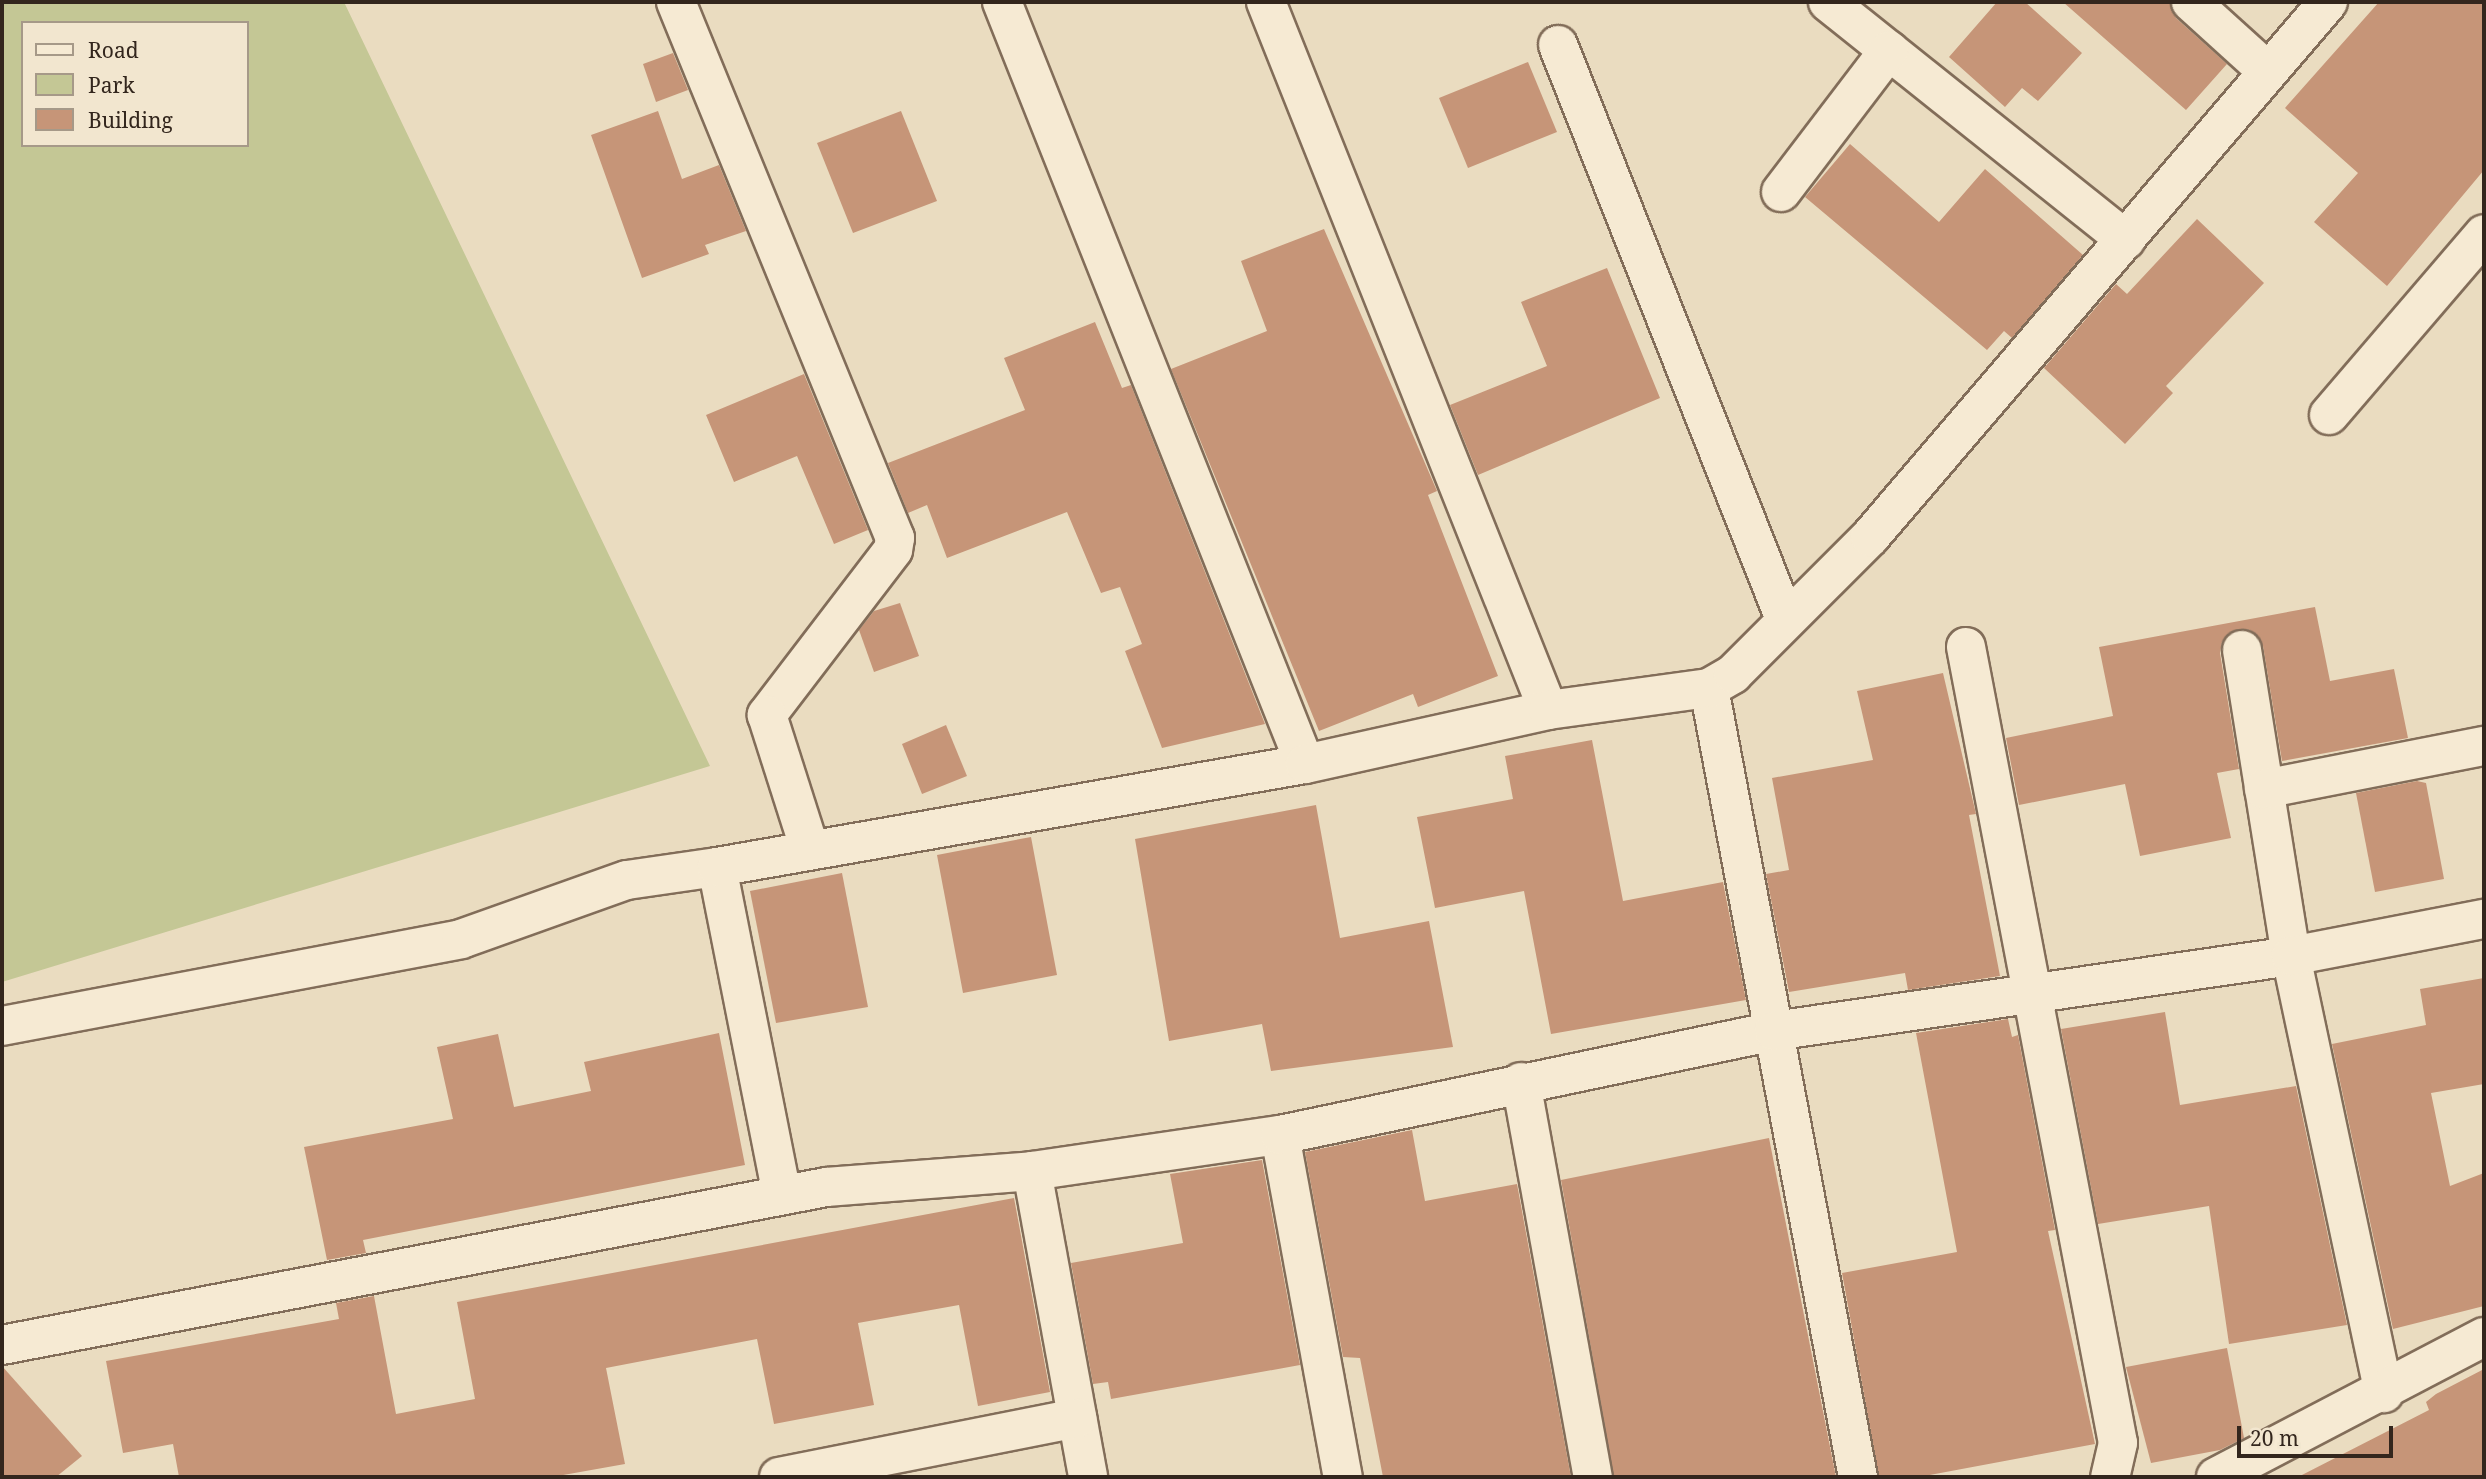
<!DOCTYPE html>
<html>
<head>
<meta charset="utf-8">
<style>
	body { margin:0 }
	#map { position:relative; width:2486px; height:1479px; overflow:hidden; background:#eadcc0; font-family:"Noto Serif",serif }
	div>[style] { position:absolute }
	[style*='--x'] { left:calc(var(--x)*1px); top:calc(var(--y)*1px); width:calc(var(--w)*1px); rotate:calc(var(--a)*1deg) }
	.green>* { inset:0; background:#c4c795 }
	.building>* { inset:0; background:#c69578 }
	.roads { filter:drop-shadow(2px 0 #826d59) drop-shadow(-2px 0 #826d59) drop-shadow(0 2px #826d59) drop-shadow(0 -2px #826d59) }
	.street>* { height:38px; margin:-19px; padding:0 19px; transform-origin:19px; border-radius:19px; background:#f6ead3 }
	span { translate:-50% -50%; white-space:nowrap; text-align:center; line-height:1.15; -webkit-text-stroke:7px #f2e6cf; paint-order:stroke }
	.frame { position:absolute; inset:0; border:4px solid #33261d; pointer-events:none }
	.legend { position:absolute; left:21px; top:21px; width:228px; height:126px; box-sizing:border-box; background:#f2e6cf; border:2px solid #a69988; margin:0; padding:9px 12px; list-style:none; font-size:21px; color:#33261d }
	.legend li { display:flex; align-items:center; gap:14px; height:35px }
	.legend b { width:35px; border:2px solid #a69988 }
	.scale { position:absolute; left:2237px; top:1426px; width:156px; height:32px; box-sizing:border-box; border:4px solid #33261d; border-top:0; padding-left:9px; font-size:21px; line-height:24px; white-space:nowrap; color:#33261d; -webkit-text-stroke:5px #f2e6cf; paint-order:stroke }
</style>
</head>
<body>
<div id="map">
	<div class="green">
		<div style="clip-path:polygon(evenodd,2px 2px,344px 2px,710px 766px,2px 982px,2px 2px,23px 23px,247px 23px,247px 145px,23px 145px,23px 23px)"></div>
	</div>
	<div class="building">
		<div style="clip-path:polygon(1997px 2px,2025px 2px,2082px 53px,2038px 101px,2022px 88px,2005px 107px,1949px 57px)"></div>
		<div style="clip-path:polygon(2063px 2px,2170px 2px,2176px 18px,2227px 64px,2186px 110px)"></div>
		<div style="clip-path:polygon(2379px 2px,2484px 2px,2484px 170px,2387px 286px,2314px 222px,2358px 173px,2285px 108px)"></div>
		<div style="clip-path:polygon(673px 53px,688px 90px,656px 102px,643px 64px)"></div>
		<div style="clip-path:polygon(1528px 62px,1557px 132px,1468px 168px,1439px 98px)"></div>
		<div style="clip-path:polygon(658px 111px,682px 179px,719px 165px,746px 231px,705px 245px,709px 254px,642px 278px,591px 135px)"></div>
		<div style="clip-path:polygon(901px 111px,937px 201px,853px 233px,817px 143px)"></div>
		<div style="clip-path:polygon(1850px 144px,1939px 222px,1985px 169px,2083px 255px,2012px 338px,2004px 331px,1987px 350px,1805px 197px)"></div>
		<div style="clip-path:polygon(2197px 219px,2264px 283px,2166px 386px,2173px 393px,2125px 444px,2044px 368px,2116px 284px,2127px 294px)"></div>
		<div style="clip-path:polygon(1324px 229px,1437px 491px,1428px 495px,1498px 676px,1418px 707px,1413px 694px,1319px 731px,1171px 369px,1267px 331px,1241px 261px)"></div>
		<div style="clip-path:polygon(1607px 268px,1660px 398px,1478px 475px,1450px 405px,1547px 366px,1521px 302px)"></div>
		<div style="clip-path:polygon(1095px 322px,1122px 388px,1131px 385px,1265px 724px,1162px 748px,1125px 651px,1142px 644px,1120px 587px,1101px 593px,1067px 512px,947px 558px,927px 505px,908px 513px,888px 463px,1025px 410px,1004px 358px)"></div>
		<div style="clip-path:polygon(804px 374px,868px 530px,834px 544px,797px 456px,734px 482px,706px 415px)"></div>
		<div style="clip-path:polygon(900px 603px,919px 656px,874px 672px,859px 630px,874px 611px)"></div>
		<div style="clip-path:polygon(2315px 607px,2330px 681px,2394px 669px,2408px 738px,2282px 761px,2263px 646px,2250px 630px,2238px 629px,2222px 642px,2220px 653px,2239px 769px,2217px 773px,2231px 838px,2140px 856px,2125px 784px,2019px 805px,2006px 738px,2113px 716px,2099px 647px)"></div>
		<div style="clip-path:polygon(1943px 673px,1976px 814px,1969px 815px,2000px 976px,1908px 990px,1905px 973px,1789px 992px,1766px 874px,1789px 870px,1772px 778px,1873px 760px,1857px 691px)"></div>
		<div style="clip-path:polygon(946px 725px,967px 776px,922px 794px,902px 744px)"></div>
		<div style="clip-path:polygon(1592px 740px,1623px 901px,1723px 882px,1746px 1000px,1551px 1034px,1524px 891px,1435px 908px,1417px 817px,1513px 799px,1505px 756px)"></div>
		<div style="clip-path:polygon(2417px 781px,2426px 783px,2444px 879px,2375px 892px,2356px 793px)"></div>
		<div style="clip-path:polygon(1316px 805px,1340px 938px,1429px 921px,1453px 1047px,1271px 1071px,1262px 1024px,1169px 1041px,1135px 839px)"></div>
		<div style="clip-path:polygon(1031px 837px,1057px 975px,963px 993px,937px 855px)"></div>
		<div style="clip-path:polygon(842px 873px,868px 1007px,776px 1023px,750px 891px)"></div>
		<div style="clip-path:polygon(2484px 978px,2484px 1084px,2431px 1093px,2450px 1186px,2484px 1173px,2484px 1306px,2393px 1329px,2332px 1044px,2426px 1025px,2420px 989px)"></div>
		<div style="clip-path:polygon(2165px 1012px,2180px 1105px,2296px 1086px,2347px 1325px,2229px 1344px,2209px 1206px,2098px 1224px,2061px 1029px)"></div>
		<div style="clip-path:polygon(2008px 1019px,2012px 1037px,2018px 1035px,2055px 1230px,2048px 1231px,2095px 1444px,1919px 1477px,1879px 1477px,1842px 1273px,1957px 1252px,1916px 1033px)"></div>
		<div style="clip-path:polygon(719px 1033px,745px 1165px,363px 1240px,366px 1253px,327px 1260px,304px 1147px,453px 1119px,437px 1047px,498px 1034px,514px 1107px,591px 1091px,584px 1062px)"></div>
		<div style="clip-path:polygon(1412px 1130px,1425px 1201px,1517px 1184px,1571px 1477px,1383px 1477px,1360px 1358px,1343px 1357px,1305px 1152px)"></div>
		<div style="clip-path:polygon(1769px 1138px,1836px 1477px,1614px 1477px,1561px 1180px)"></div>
		<div style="clip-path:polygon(1262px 1160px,1300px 1365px,1111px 1399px,1108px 1382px,1093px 1384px,1071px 1263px,1183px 1243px,1170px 1174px)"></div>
		<div style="clip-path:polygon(1014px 1198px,1050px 1392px,978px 1406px,959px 1305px,858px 1323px,874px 1405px,774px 1424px,757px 1339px,606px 1368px,625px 1464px,552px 1477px,179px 1477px,173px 1444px,123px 1453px,106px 1361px,339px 1319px,336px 1303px,374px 1296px,396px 1414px,475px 1399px,457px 1302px)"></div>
		<div style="clip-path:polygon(2227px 1348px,2244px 1438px,2220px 1450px,2151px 1463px,2126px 1367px)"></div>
		<div style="clip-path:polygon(2px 1366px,82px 1456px,56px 1477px,2px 1477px)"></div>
		<div style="clip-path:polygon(2484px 1369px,2484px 1477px,2298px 1477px,2429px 1410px,2426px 1402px,2436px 1394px)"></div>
	</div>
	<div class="roads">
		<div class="street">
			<div style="--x:676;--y:2;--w:579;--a:67.78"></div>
			<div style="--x:895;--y:538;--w:12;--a:99"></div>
			<div style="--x:893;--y:550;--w:208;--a:127.4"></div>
			<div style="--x:767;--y:715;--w:142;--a:72.3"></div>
			<div style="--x:1002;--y:2;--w:820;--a:68.32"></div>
			<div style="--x:1266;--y:2;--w:762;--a:68.28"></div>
			<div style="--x:1828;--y:2;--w:381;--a:38.6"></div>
			<div style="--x:2191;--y:2;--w:103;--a:42.2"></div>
			<div style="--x:1558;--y:45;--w:617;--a:68.42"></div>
			<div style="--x:1781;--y:192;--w:178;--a:-52.7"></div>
			<div style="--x:2329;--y:415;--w:238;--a:-49.4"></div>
			<div style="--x:1966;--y:647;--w:810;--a:79.19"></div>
			<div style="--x:2118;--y:1443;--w:35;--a:103"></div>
			<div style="--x:2242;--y:650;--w:310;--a:80.9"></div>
			<div style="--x:2291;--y:956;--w:447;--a:78"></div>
			<div style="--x:1709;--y:688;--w:803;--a:79.31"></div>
			<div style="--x:2264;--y:789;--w:224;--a:-11.1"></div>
			<div style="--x:2;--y:1026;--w:467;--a:-10.7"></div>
			<div style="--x:461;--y:939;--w:176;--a:-19.6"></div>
			<div style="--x:627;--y:880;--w:91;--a:-8.2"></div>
			<div style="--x:1521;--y:1082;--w:402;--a:79.7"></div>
			<div style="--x:1280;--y:1135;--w:348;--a:79.6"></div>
			<div style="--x:1032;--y:1171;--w:311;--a:79.6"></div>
			<div style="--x:782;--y:1195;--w:334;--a:-101.2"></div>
			<div style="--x:717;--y:867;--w:597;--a:-9.94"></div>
			<div style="--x:1305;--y:764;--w:249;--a:-12.5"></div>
			<div style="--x:1548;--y:710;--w:162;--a:-7.8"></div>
			<div style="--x:1709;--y:688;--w:28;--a:-30"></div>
			<div style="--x:1733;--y:674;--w:194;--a:-45"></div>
			<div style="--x:1870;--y:537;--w:704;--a:-49.43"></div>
			<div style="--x:2;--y:1345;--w:839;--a:-10.85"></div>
			<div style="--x:826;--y:1187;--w:207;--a:-4.4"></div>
			<div style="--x:1032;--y:1171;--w:251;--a:-8.3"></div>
			<div style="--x:1280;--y:1135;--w:505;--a:-11.89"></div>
			<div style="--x:1774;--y:1031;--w:522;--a:-8.25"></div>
			<div style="--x:2291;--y:956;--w:197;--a:-10.9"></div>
			<div style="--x:779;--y:1477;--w:304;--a:-11.2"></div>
			<div style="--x:2216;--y:1477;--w:302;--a:-27.6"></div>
		</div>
	</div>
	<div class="frame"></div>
	<ul class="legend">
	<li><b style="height:9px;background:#f6ead3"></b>Road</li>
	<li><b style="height:19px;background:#c4c795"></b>Park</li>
	<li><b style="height:19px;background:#c69578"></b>Building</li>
	</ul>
	<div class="scale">20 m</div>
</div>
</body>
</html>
